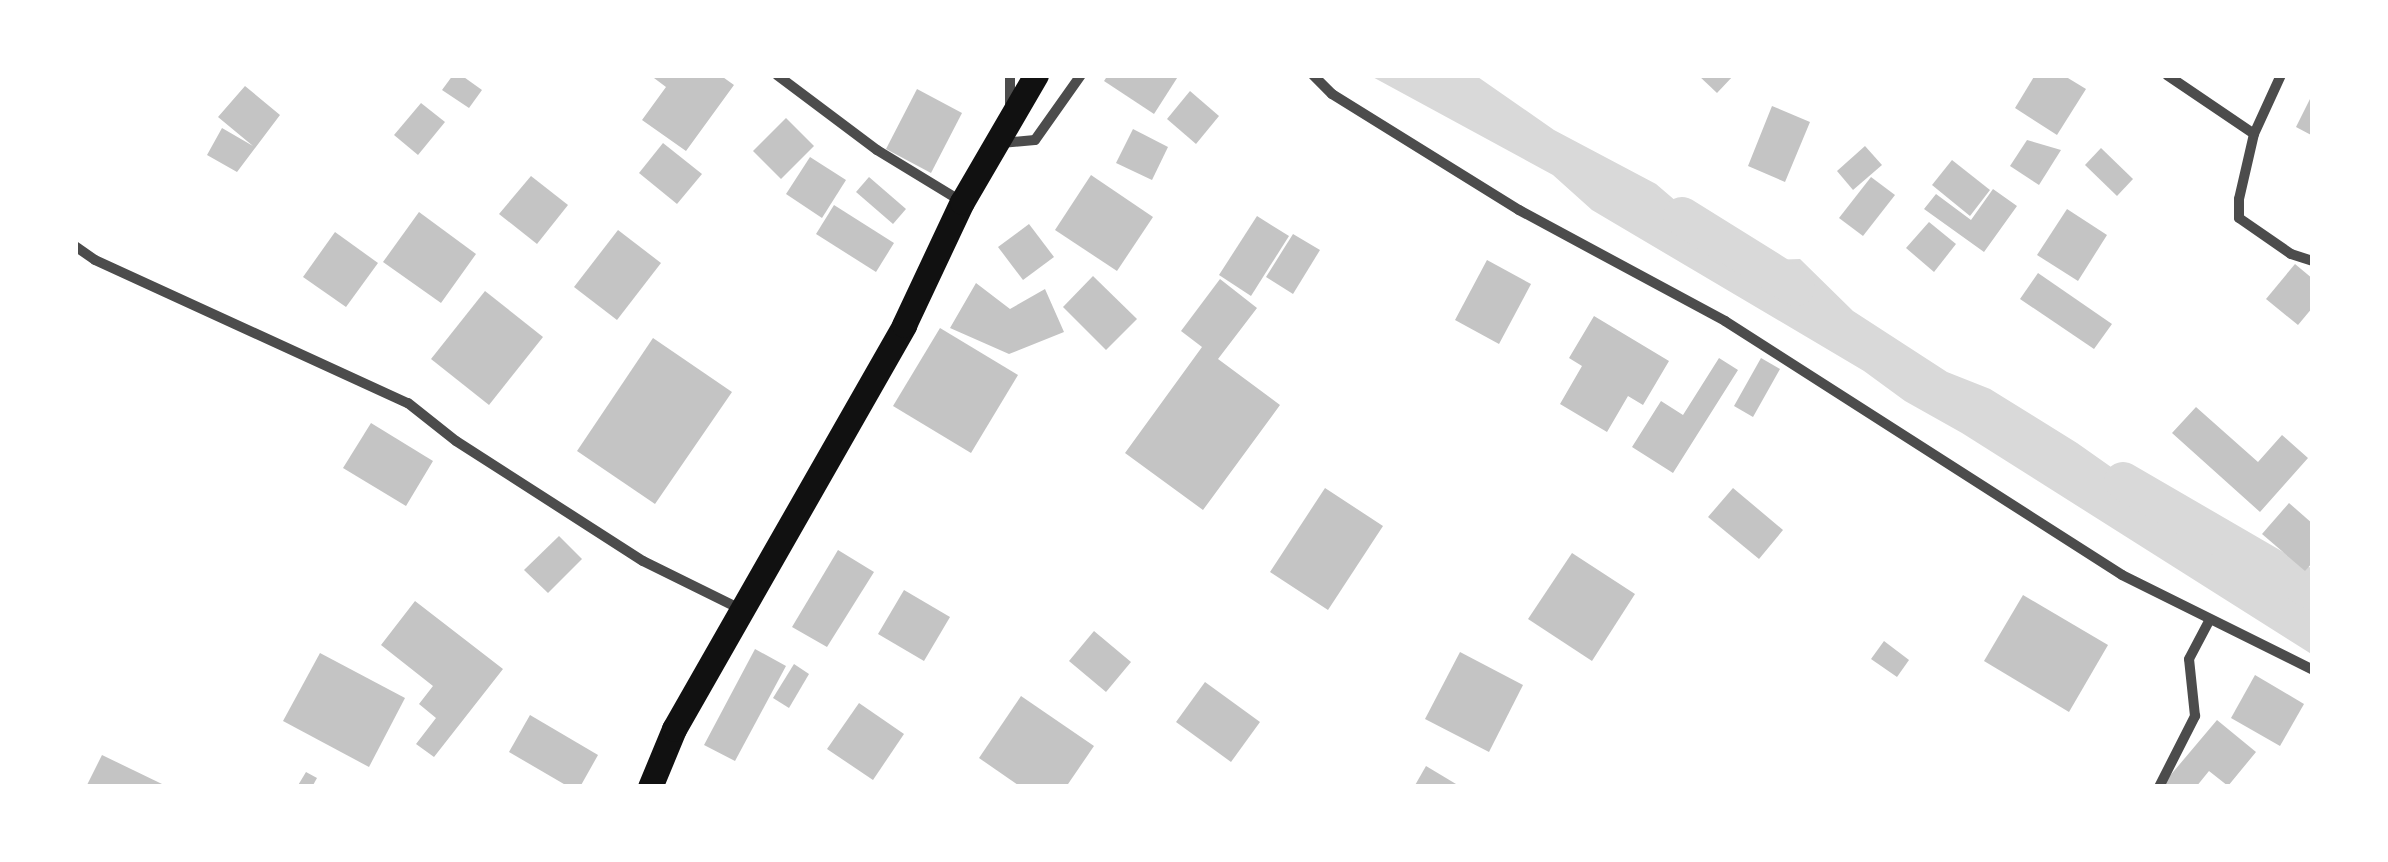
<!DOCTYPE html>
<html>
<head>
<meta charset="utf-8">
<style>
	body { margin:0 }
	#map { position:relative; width:2388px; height:862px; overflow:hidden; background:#fff; font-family:"Asap Condensed",sans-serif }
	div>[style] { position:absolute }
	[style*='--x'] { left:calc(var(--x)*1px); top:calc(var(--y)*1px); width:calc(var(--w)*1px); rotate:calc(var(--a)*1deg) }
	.water>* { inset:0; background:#d9d9d9 }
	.canal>* { height:38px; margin:-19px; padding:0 19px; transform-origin:19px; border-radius:19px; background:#d9d9d9 }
	.building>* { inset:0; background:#c4c4c4 }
	.minor>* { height:10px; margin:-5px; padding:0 5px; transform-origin:5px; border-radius:5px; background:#4c4c4c }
	.primary>* { height:25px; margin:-12.5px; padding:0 12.5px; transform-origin:12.5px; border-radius:12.5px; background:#111 }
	span { translate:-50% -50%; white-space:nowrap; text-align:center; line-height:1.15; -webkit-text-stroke:10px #fff; paint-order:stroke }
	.frame { position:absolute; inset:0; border:78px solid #fff; pointer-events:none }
</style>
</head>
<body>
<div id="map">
	<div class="water">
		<div style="clip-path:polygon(1369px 75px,1475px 75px,1554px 130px,1656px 184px,1746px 261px,1800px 259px,1853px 311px,1947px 372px,1990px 389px,2077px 443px,2226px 548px,2297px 587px,2313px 590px,2313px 655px,1962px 433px,1905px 401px,1864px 371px,1592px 210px,1553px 175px)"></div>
	</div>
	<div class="canal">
		<div style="--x:1682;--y:216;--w:134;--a:31.9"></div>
		<div style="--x:2123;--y:481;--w:220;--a:30.1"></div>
	</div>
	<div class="building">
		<div style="clip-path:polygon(453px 75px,461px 75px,482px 90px,469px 108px,442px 90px)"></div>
		<div style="clip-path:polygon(650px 75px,720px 75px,734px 85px,686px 151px,642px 120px,666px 87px)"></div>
		<div style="clip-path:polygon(1108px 75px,1179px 75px,1154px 114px,1104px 81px)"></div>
		<div style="clip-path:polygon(1698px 75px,1734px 75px,1717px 93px)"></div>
		<div style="clip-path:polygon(2035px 75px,2063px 75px,2086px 89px,2057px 135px,2015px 108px)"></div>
		<div style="clip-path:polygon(245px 86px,280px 115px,237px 172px,207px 155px,222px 128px,253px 146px,218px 117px)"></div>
		<div style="clip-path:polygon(917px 89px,962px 113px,931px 173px,886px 149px)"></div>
		<div style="clip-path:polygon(1190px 91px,1219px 116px,1196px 144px,1167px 119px)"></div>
		<div style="clip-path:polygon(2313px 93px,2313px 136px,2296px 127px)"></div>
		<div style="clip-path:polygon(421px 103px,445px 122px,418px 155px,394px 135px)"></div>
		<div style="clip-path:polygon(1772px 106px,1810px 122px,1785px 182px,1748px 166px)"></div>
		<div style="clip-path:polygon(786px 118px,814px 146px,781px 179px,753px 151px)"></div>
		<div style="clip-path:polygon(1133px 129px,1168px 147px,1152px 180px,1116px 163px)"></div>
		<div style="clip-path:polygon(2027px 140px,2061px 150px,2039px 185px,2010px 166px)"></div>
		<div style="clip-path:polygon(663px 143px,702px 174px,677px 204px,639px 173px)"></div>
		<div style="clip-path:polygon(1865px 146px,1882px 165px,1853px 190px,1837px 171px)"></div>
		<div style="clip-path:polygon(2101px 148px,2133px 179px,2117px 196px,2085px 165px)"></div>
		<div style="clip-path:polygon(810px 157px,846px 180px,822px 218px,786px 194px)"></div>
		<div style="clip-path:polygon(1952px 160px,1990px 190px,1970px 216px,1932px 185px)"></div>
		<div style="clip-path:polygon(1091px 175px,1153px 217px,1117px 271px,1055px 230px)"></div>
		<div style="clip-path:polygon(531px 176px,568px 205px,537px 244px,499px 214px)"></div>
		<div style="clip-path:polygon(869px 177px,906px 209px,893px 224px,856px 192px)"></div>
		<div style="clip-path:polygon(1871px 177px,1895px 195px,1863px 236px,1839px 218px)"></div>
		<div style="clip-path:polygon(1993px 189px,2017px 206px,1984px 252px,1924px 209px,1936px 194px,1971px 220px)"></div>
		<div style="clip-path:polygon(834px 205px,894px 243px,876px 272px,816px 234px)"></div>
		<div style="clip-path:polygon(2067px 209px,2107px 235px,2078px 281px,2037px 255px)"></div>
		<div style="clip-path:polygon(419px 212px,476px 254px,441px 303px,383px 262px)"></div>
		<div style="clip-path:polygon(1257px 216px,1289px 236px,1251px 296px,1219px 275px)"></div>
		<div style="clip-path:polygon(1929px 222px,1956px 244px,1934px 272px,1906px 248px)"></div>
		<div style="clip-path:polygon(1029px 224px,1054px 257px,1023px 280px,998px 247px)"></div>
		<div style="clip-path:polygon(618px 230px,661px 263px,617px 320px,574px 287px)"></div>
		<div style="clip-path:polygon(335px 232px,378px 263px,346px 307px,303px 277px)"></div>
		<div style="clip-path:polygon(1293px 234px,1320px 250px,1293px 294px,1266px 277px)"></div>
		<div style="clip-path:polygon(1487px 260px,1531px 284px,1499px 344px,1455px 320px)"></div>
		<div style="clip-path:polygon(2295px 264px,2313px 279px,2313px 307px,2298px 325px,2266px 299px)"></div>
		<div style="clip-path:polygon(2038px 273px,2112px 324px,2094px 349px,2020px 299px)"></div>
		<div style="clip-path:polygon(1093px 276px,1137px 319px,1106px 350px,1063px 307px)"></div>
		<div style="clip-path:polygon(1220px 279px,1257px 308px,1218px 359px,1280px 405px,1203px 510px,1125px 453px,1202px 347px,1181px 331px)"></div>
		<div style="clip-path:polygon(976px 283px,1010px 309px,1045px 289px,1064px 332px,1009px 354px,950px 328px)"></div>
		<div style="clip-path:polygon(485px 291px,543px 337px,489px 405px,431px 359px)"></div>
		<div style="clip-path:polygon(1594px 316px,1669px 361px,1643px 405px,1628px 396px,1607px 432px,1560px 404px,1582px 366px,1569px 358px)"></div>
		<div style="clip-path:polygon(940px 328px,1018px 375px,971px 453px,893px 406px)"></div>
		<div style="clip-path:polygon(653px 338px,732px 392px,655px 504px,577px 451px)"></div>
		<div style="clip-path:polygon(1719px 358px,1738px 370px,1673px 473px,1632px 447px,1661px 401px,1683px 415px)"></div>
		<div style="clip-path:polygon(1761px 358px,1780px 369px,1753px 417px,1734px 406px)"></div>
		<div style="clip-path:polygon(2196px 407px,2258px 462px,2282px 435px,2308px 458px,2260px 512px,2172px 433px)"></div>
		<div style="clip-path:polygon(371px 423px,433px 461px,406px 506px,343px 468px)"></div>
		<div style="clip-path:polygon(1325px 488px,1383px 526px,1328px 610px,1270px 572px)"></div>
		<div style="clip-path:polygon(1733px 488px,1783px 530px,1759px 559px,1708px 517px)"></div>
		<div style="clip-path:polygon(2289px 503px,2313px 524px,2313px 562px,2305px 571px,2262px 534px)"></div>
		<div style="clip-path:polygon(559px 536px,582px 559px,548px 593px,524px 570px)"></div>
		<div style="clip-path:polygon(838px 550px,874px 572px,827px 647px,792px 627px)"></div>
		<div style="clip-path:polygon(1572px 553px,1635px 594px,1592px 661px,1528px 619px)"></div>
		<div style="clip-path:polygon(904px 590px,950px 617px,924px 661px,878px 634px)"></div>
		<div style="clip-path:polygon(2023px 595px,2108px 645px,2069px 712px,1984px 661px)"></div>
		<div style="clip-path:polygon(415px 601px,503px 669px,434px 757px,416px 744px,436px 718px,419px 704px,433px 686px,381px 645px)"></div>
		<div style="clip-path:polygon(1094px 631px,1131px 662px,1106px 692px,1069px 661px)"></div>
		<div style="clip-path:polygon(1884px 641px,1909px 660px,1897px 677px,1871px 659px)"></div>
		<div style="clip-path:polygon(755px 649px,786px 666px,735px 761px,704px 745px)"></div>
		<div style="clip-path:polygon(1460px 652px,1523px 685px,1489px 752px,1425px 719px)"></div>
		<div style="clip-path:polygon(320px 653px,405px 698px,369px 767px,283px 721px)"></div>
		<div style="clip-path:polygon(794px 664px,809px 674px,789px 708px,773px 698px)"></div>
		<div style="clip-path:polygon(2255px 675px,2304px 704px,2280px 746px,2231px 718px)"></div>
		<div style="clip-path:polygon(1205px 682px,1260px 722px,1231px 762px,1176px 722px)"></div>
		<div style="clip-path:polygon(1021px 696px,1094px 746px,1066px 787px,1021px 787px,979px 758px)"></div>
		<div style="clip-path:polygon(859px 703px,904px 734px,873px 780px,827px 749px)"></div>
		<div style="clip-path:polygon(530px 715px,598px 755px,580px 787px,569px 787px,509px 752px)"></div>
		<div style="clip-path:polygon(2217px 720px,2256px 752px,2228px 786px,2209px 771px,2196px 787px,2167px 787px,2163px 784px)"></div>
		<div style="clip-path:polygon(102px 755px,162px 784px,161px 787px,86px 787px)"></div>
		<div style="clip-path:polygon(1426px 766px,1461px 787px,1414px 787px)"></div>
		<div style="clip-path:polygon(306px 772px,317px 778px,312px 787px,297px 787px)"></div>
	</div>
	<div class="minor">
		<div style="--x:777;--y:75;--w:125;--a:36.9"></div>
		<div style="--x:877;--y:150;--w:98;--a:31.3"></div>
		<div style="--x:1010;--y:75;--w:29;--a:90"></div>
		<div style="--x:1313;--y:75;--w:27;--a:45"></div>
		<div style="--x:1332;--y:94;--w:220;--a:31.8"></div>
		<div style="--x:1519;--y:210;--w:234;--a:28.3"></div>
		<div style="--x:1725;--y:321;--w:471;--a:32.6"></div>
		<div style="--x:2122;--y:575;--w:213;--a:26.4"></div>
		<div style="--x:2167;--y:75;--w:105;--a:34.1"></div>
		<div style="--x:2254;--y:134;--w:67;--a:103"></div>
		<div style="--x:2239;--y:199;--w:19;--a:90"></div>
		<div style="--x:2239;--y:218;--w:63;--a:34.7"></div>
		<div style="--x:2291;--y:254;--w:23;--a:18"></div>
		<div style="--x:2254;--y:134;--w:65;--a:-65.4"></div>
		<div style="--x:1001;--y:143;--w:34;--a:-5"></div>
		<div style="--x:1035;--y:140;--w:80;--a:-54.7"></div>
		<div style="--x:75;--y:246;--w:24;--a:35"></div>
		<div style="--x:95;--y:260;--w:344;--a:24.6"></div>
		<div style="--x:408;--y:403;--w:61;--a:38.4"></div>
		<div style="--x:456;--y:441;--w:222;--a:32.7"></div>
		<div style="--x:643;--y:561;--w:108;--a:26.3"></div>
		<div style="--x:2159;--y:787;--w:80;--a:-63.1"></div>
		<div style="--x:2195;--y:716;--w:57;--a:-96"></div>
		<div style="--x:2189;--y:659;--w:43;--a:-62.2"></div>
	</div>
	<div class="primary">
		<div style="--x:650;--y:787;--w:63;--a:-67.5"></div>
		<div style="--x:674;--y:729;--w:465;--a:-60.3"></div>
		<div style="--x:904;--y:325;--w:136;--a:-64.8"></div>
		<div style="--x:962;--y:202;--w:147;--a:-59.8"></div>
	</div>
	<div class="frame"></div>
</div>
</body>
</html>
